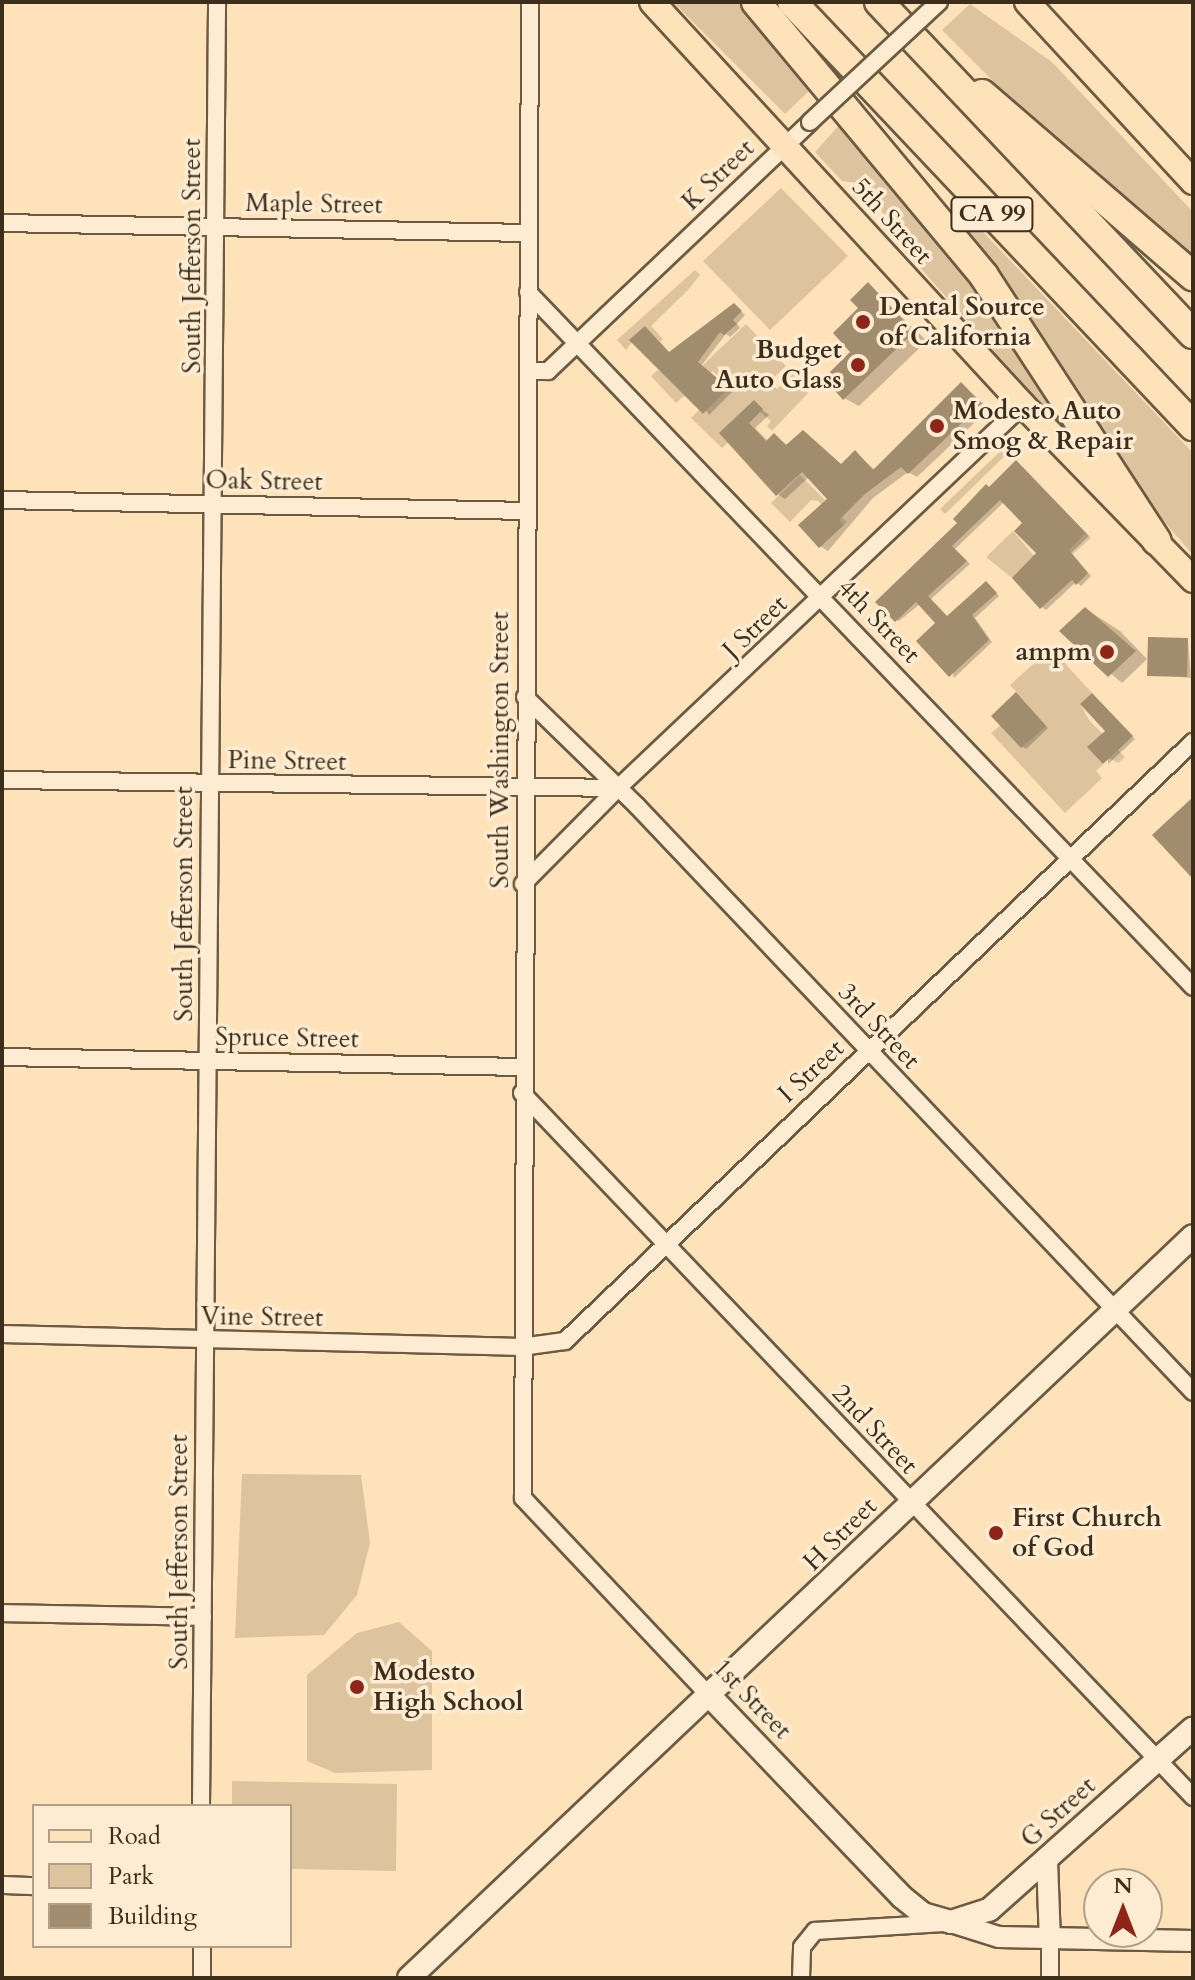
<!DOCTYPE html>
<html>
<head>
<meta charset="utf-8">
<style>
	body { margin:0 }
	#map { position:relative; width:1195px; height:1980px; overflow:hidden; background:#fee2b9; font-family:Cardo,serif }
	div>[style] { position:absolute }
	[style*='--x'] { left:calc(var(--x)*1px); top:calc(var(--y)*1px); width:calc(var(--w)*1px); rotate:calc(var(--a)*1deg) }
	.green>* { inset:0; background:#ddc39e }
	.shadow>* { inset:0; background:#0003 }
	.building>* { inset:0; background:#a18c6d }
	.roads { filter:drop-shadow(2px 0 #6c5b42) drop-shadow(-2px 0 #6c5b42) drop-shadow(0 2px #6c5b42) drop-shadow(0 -2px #6c5b42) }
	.minor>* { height:16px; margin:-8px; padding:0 8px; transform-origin:8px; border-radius:8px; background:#feecd2 }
	.tertiary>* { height:20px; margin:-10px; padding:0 10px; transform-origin:10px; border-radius:10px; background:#feecd2 }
	.secondary>* { height:22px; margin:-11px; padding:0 11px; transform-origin:11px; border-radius:11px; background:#feecd2 }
	.primary>* { height:24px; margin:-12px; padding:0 12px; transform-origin:12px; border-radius:12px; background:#fee2b9 }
	.motorway>* { height:28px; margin:-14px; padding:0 14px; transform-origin:14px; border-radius:14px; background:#fee2b9 }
	.bridges { filter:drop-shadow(2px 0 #6c5b42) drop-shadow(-2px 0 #6c5b42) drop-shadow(0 2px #6c5b42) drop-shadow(0 -2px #6c5b42) }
	.minor-bridge>* { height:16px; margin:-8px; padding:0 8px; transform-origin:8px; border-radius:8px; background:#feecd2 }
	.dots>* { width:22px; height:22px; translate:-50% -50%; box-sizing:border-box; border:4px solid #feecd2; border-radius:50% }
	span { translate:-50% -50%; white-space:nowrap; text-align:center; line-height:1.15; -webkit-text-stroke:7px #feecd2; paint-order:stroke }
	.shield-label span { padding:2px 6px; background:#feecd2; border:2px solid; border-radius:6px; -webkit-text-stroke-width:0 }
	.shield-label { font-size:24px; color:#3c2e1b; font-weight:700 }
	.street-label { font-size:26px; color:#3c2e1b }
	.poi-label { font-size:26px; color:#3c2e1b; font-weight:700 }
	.left { translate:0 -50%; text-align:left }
	.right { translate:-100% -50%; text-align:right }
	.frame { position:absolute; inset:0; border:4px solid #3c2e1b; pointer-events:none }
	.legend { position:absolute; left:32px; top:1804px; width:260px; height:144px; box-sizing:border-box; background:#feecd2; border:2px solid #b0a089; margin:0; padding:10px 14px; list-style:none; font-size:24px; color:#3c2e1b }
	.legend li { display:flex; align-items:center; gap:16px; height:40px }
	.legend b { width:40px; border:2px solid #b0a089 }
	.north { position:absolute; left:1083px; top:1868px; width:80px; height:80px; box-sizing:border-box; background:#feecd2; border:2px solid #b0a089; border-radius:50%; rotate:0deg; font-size:22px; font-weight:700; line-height:32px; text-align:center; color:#3c2e1b }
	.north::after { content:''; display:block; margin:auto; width:28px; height:36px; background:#8f2418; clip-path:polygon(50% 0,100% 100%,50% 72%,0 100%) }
</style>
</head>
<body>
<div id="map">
	<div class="green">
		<div style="clip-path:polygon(673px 2px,742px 2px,813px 87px,785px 114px)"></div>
		<div style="clip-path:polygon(970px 4px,1052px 62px,1193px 212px,1193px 258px,1061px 149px,942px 30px)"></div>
		<div style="clip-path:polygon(843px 121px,972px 279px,1064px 418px,1058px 423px,883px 226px,882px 210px,858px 183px,842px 181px,815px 152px)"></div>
		<div style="clip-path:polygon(781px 188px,848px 256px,770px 330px,703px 261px)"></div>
		<div style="clip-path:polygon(967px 215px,1193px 453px,1193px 555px,1157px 513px,954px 225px)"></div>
		<div style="clip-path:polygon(695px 270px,700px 275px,688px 290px,651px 326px,663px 339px,660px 342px,645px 326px,626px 350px,617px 340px)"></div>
		<div style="clip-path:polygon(746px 324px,786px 366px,769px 382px,777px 389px,793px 374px,808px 393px,772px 431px,767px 426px,771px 421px,760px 412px,722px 448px,691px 418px,699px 410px,703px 414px,729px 388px,713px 371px,676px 403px,651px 376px,658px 370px,683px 384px)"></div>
		<div style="clip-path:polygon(1011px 441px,1015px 446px,945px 514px,940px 509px)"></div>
		<div style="clip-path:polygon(800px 475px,847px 522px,844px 525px,818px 501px,811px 500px,790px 522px,771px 503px)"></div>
		<div style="clip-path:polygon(1013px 531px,1047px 571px,1086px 533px,1091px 538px,1037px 585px,1023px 569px,1012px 578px,986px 557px)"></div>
		<div style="clip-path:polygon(1051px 648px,1092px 693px,1080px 704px,1089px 720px,1125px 757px,1118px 763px,1088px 747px,1103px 764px,1096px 771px,1102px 778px,1065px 813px,991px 733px,1027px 704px,1010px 685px)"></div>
		<div style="clip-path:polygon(242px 1474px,361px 1475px,370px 1543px,357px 1595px,324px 1635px,235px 1638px)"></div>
		<div style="clip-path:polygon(399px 1622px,432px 1651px,432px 1770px,335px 1773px,307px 1761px,307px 1675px,357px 1633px)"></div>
		<div style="clip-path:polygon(232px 1781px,397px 1784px,396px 1871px,290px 1869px,290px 1806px,232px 1806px)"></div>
	</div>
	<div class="shadow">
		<div style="clip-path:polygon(868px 285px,927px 341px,859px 406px,844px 398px)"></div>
		<div style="clip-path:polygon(734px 305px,745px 315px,737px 324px,740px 328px,730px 337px,726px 334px,701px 366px,732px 392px,709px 415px,670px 354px)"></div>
		<div style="clip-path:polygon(962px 384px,989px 409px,917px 477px,908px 472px,873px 498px,828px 551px,820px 546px,830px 499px,809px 477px,785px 499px,777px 494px,722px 433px,754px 403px,769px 415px,755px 428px,768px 441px,774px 435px,788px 446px,804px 432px,842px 465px,855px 452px,875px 470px)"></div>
		<div style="clip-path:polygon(1020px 465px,1089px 536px,1071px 553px,1091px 576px,1081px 586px,1076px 582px,1046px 610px,1042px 607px,1038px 553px,1025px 523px,1004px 502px,955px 549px,970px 564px,931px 599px,948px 618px,990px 586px,999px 596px,975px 618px,992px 642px,954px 678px,938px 623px,920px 604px,899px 621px,894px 619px,959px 523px)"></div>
		<div style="clip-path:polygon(1086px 609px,1120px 631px,1147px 659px,1122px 683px,1062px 631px)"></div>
		<div style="clip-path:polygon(1188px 640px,1191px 678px,1149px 674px)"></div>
		<div style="clip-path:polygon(1017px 694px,1048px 728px,1026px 749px,1022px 746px)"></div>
		<div style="clip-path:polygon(1096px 698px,1135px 739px,1108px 764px,1108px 731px)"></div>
	</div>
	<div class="building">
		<div style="clip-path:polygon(868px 282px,914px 332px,843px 400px,824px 378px,850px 352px,833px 333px,858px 308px,850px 300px)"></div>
		<div style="clip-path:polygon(734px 303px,742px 311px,733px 320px,737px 324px,724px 335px,720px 332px,698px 362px,729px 388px,703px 414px,629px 340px,645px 326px,669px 352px)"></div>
		<div style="clip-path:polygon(961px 382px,982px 404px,908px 474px,901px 467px,865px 494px,839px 520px,844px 525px,819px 548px,798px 525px,827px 499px,802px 472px,776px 496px,719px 433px,754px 400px,763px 409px,749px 423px,766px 441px,774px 433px,786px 445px,803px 430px,841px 464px,855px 450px,873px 470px)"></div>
		<div style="clip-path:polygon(1016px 460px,1086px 533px,1069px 550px,1088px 573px,1076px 585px,1072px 580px,1040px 609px,1012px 578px,1036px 553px,1014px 531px,1022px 523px,1000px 500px,952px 546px,967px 561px,928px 596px,947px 616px,986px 581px,997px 593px,972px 615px,989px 640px,949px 677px,916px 641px,935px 623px,916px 602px,895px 622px,875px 602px,957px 523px,953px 519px,986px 484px,989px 487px)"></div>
		<div style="clip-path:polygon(1085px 607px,1136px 651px,1108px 677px,1059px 631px)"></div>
		<div style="clip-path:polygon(1148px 637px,1188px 638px,1187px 677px,1147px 676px)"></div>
		<div style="clip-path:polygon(1016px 692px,1046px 726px,1021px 748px,991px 716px)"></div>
		<div style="clip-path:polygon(1092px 693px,1133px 736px,1103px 764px,1087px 747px,1105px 731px,1080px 704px)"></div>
		<div style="clip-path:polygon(1193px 797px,1193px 879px,1152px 835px)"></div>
	</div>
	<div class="roads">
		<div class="minor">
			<div style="--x:530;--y:2;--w:1496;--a:90.27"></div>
			<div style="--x:523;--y:1498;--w:268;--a:46.7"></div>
			<div style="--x:2;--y:223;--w:526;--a:1.09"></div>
			<div style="--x:528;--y:292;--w:962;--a:46.26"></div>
			<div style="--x:528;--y:371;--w:20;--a:0"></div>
			<div style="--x:548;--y:371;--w:361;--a:-43.5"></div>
			<div style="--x:2;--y:500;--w:523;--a:1.2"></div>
			<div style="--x:525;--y:697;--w:156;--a:44.2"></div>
			<div style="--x:637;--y:806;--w:808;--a:46.5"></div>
			<div style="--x:2;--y:780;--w:616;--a:0.74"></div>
			<div style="--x:523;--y:884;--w:135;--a:-45.3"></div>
			<div style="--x:618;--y:788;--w:557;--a:-43.4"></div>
			<div style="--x:2;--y:1057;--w:520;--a:1.1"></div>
			<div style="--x:522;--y:1093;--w:973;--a:46.37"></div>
			<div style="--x:2;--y:1334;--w:519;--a:1.43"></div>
			<div style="--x:521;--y:1347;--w:44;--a:-7.8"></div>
			<div style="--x:565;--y:1341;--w:868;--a:-43.65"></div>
			<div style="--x:2;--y:1613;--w:201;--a:1.1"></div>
			<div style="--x:201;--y:1806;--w:1804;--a:-89.49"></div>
			<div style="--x:2;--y:1885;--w:32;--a:2"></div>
			<div style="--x:1050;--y:1940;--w:38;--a:90"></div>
			<div style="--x:202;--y:1946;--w:32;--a:90"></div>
			<div style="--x:801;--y:1978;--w:31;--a:-88"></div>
			<div style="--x:802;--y:1947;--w:21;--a:-51"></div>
			<div style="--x:815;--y:1931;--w:129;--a:-3.5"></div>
		</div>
		<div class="tertiary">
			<div style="--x:1047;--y:1860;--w:80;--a:87.9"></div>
			<div style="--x:951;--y:1922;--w:50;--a:17.4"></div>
			<div style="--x:999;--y:1937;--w:194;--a:1.2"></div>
		</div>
		<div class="secondary">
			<div style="--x:707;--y:1693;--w:282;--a:46.3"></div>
			<div style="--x:902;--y:1897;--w:27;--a:39"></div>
			<div style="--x:923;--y:1914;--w:29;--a:16"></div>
			<div style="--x:951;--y:1922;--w:40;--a:-18"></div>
			<div style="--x:989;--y:1910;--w:273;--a:-41.7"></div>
			<div style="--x:409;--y:1978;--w:1079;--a:-43.42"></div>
		</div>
		<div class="primary">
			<div style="--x:652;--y:2;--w:548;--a:47.37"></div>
			<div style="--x:1023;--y:405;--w:244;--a:45.8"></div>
			<div style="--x:1027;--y:2;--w:245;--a:47.3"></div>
		</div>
		<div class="motorway">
			<div style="--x:756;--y:2;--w:356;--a:50.2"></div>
			<div style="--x:984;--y:276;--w:316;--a:56.9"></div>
			<div style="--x:792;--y:2;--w:584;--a:46.6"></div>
			<div style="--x:879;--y:2;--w:457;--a:46.6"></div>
			<div style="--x:982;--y:94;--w:279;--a:40.8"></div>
		</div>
	</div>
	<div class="bridges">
		<div class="minor-bridge">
			<div style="--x:810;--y:122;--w:176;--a:-42.9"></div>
		</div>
	</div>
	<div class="dots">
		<div style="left:863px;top:322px;background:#8f2418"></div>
		<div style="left:858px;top:365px;background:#8f2418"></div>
		<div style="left:937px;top:426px;background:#8f2418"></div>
		<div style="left:1107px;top:652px;background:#8f2418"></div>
		<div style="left:996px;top:1533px;background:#8f2418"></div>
		<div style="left:357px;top:1687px;background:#8f2418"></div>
	</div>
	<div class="shield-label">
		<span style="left:992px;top:214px">CA 99</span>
	</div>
	<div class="street-label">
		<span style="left:718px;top:175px;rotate:-44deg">K Street</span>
		<span style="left:314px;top:204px;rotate:1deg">Maple Street</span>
		<span style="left:892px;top:221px;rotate:48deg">5th Street</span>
		<span style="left:192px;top:256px;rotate:-90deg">South Jefferson Street</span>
		<span style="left:264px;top:481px;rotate:1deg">Oak Street</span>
		<span style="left:879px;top:621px;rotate:46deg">4th Street</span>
		<span style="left:755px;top:627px;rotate:-44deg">J Street</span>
		<span style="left:500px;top:750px;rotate:-90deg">South Washington Street</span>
		<span style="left:287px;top:761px;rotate:1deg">Pine Street</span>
		<span style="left:184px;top:904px;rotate:-90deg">South Jefferson Street</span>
		<span style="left:879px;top:1026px;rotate:47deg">3rd Street</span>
		<span style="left:287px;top:1038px;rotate:1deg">Spruce Street</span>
		<span style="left:811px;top:1071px;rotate:-43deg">I Street</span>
		<span style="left:262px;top:1317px;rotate:1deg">Vine Street</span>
		<span style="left:875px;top:1429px;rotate:47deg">2nd Street</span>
		<span style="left:840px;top:1534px;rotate:-45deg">H Street</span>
		<span style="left:179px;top:1552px;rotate:-90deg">South Jefferson Street</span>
		<span style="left:752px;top:1699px;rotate:46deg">1st Street</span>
		<span style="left:1058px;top:1812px;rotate:-42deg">G Street</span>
	</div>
	<div class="poi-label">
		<span class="left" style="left:879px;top:322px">Dental Source<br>of California</span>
		<span class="right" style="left:842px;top:365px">Budget<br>Auto Glass</span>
		<span class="left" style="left:953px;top:426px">Modesto Auto<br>Smog &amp; Repair</span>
		<span class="right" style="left:1091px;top:652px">ampm</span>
		<span class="left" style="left:1012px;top:1533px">First Church<br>of God</span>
		<span class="left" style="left:373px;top:1687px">Modesto<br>High School</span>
	</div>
	<div class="frame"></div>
	<ul class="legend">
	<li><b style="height:10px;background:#fee2b9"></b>Road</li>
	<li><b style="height:22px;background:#ddc39e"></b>Park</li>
	<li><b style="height:22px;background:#a18c6d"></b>Building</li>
	</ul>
	<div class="north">N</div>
</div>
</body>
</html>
